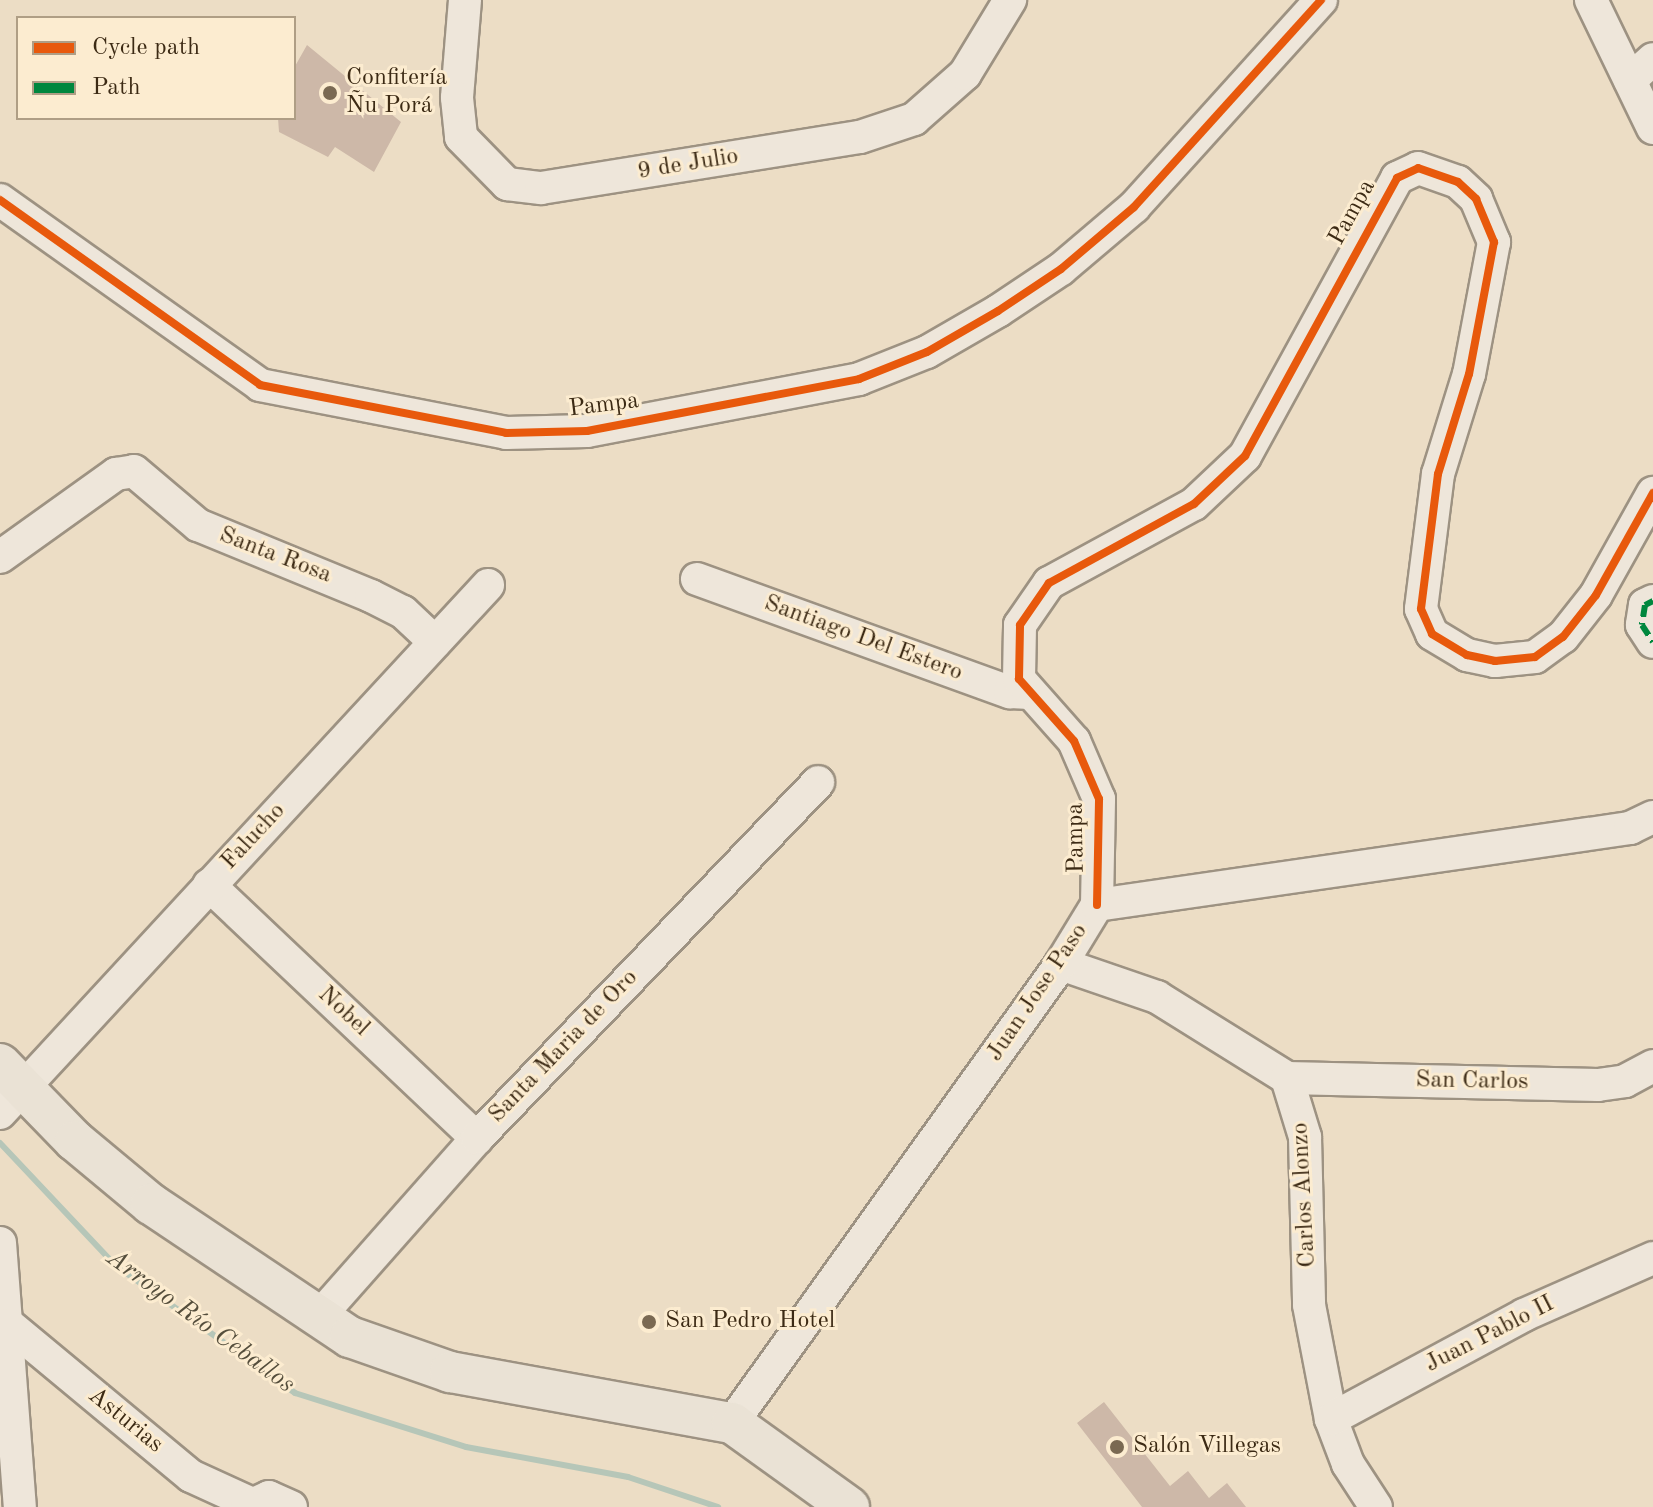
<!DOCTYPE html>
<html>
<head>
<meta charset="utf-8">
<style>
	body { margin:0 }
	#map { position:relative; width:1653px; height:1507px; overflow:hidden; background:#ecddc5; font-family:"Old Standard TT",serif }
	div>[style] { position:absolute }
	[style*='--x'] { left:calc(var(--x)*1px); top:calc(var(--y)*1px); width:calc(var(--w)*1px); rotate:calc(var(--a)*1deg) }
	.stream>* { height:6px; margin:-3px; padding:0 3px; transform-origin:3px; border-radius:3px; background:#b6c6b8 }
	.building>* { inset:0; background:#cdb8a8 }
	.roads { filter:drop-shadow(2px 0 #9d9282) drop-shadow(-2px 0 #9d9282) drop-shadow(0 2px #9d9282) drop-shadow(0 -2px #9d9282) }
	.minor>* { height:32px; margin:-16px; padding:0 16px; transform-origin:16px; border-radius:16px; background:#eee6da }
	.major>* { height:40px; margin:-20px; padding:0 20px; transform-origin:20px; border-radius:20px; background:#eae2d5 }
	.quiet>* { height:6px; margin-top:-3px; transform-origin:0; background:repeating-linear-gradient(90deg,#00873e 0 12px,transparent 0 18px) }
	.cycleway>* { height:8px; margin:-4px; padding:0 4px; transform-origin:4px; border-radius:4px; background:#e8590c }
	.dots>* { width:22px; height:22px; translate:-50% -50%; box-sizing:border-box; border:4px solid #fcecd0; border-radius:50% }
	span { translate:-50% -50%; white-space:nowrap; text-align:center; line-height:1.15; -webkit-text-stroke:6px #fcecd0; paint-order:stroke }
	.poi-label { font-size:24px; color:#3c2a14 }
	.left { translate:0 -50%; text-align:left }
	.street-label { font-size:24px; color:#3c2a14 }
	.water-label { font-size:26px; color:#554e3c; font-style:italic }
	.legend { position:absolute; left:16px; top:16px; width:280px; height:104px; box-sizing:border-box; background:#fcecd0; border:2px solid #af9e85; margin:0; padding:10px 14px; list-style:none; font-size:24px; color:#3c2a14 }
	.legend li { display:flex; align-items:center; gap:16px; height:40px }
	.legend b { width:40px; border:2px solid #af9e85 }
</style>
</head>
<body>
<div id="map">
	<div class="stream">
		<div style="--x:0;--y:1143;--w:168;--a:46.7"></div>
		<div style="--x:115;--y:1265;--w:221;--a:35.4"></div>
		<div style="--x:295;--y:1393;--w:179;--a:17.5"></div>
		<div style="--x:466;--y:1447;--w:165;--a:10.5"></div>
		<div style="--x:628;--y:1477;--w:95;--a:18.4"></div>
	</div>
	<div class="building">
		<div style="clip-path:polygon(307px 45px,401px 122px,374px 172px,335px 147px,328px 157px,279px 132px,278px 118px,294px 118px,294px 68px)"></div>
		<div style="clip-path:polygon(1104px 1402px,1170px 1486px,1188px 1471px,1209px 1498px,1227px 1483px,1246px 1507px,1142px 1507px,1077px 1423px)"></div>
	</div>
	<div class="roads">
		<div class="minor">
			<div style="--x:465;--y:0;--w:98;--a:94.7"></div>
			<div style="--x:457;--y:98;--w:39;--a:84"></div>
			<div style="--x:461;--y:137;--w:66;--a:45.6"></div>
			<div style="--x:507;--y:184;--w:34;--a:7"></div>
			<div style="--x:541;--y:188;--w:323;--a:-9.1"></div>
			<div style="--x:860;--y:137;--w:57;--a:-18.4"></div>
			<div style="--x:914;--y:119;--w:68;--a:-41.4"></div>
			<div style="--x:965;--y:74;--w:87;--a:-58.7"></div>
			<div style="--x:1591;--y:0;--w:142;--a:64.2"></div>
			<div style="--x:1630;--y:80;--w:31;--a:-42"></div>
			<div style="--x:0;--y:200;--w:319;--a:35.4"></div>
			<div style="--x:260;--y:385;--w:251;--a:11"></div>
			<div style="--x:506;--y:433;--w:81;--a:-1.4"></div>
			<div style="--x:587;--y:431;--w:277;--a:-10.8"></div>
			<div style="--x:859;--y:379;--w:73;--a:-21.7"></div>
			<div style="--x:927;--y:352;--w:82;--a:-30"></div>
			<div style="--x:998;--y:311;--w:76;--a:-33.7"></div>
			<div style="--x:1061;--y:269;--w:96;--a:-40.3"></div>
			<div style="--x:1134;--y:207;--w:279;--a:-47.9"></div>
			<div style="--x:0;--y:557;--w:143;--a:-35.6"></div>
			<div style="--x:116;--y:474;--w:18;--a:-9"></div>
			<div style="--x:134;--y:471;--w:84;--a:40.2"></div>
			<div style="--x:198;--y:525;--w:187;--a:22.3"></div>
			<div style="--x:371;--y:596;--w:36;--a:27"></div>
			<div style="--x:403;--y:612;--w:44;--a:43.2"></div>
			<div style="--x:697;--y:579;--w:333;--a:19.9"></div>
			<div style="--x:1010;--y:692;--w:20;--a:3"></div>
			<div style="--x:1653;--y:601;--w:9;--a:153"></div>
			<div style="--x:1645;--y:605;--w:20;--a:99"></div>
			<div style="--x:1642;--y:625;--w:20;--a:57"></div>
			<div style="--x:209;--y:885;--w:369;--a:43.4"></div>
			<div style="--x:1097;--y:905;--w:106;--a:-88.9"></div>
			<div style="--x:1099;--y:799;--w:63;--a:-113.3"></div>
			<div style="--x:1074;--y:741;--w:83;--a:-131.6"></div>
			<div style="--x:1019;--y:679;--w:54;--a:-88.9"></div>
			<div style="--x:1020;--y:625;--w:51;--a:-55.4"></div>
			<div style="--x:1049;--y:583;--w:165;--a:-28.6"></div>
			<div style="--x:1194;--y:504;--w:70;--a:-43.3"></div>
			<div style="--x:1245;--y:456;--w:317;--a:-61.3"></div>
			<div style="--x:1397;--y:178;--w:23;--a:-25"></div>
			<div style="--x:1418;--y:168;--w:42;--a:19.3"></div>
			<div style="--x:1458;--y:182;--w:25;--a:43"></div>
			<div style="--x:1476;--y:199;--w:47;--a:67.3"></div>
			<div style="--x:1494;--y:242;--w:134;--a:100.7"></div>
			<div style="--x:1469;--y:374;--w:105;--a:107.2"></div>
			<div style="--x:1438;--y:474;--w:136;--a:97.2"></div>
			<div style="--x:1421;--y:609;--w:27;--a:66"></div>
			<div style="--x:1432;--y:634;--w:41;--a:31"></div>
			<div style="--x:1467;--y:655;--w:29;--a:12"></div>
			<div style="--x:1495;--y:661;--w:40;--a:-5.7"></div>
			<div style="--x:1535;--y:657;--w:34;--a:-36"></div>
			<div style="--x:1563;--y:637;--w:53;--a:-51.8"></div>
			<div style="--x:1596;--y:595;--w:117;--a:-60.8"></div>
			<div style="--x:1061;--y:964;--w:102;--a:19"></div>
			<div style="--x:1157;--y:997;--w:153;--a:31.9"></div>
			<div style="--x:1287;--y:1078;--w:62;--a:73"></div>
			<div style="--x:1305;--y:1137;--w:168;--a:88.6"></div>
			<div style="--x:1309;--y:1305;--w:116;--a:79.1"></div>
			<div style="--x:1331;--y:1419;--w:48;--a:69.3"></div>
			<div style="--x:1348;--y:1464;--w:51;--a:56.9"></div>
			<div style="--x:1287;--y:1078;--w:311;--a:1.3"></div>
			<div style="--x:1598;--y:1085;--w:27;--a:-8"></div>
			<div style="--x:1625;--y:1081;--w:32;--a:-28"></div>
			<div style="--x:0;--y:1113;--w:719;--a:-47.25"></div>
			<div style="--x:0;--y:1243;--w:265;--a:85.7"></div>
			<div style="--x:317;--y:1319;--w:242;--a:-48.5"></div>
			<div style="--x:477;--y:1138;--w:493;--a:-46.2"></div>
			<div style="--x:9;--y:1325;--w:236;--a:39.7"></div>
			<div style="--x:191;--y:1476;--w:65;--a:24.6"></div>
			<div style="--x:1331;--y:1419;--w:219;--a:-28.3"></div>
			<div style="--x:1524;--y:1315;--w:141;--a:-23.8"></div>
			<div style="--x:732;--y:1423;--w:565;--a:-54.37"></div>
			<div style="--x:1061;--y:964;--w:69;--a:-58.6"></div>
			<div style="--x:1097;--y:905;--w:539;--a:-8.22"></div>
			<div style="--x:1630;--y:828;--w:25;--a:-26"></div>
			<div style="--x:247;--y:1507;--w:24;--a:-24"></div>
			<div style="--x:269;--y:1497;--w:24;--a:24"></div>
		</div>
		<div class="major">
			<div style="--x:0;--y:1064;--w:107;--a:45.8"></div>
			<div style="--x:75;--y:1141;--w:99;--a:39.7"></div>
			<div style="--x:151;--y:1204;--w:239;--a:33.8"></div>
			<div style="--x:350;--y:1337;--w:106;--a:19.3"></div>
			<div style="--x:450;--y:1372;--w:287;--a:10.3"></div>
			<div style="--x:732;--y:1423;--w:144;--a:35.7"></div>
		</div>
	</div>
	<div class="quiet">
		<div style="--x:1653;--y:601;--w:9;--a:153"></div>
		<div style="--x:1645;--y:605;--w:20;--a:99"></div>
		<div style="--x:1642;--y:625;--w:20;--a:57"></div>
	</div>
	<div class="cycleway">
		<div style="--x:0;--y:200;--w:319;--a:35.4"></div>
		<div style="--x:260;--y:385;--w:251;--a:11"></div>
		<div style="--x:506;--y:433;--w:81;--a:-1.4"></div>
		<div style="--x:587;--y:431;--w:277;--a:-10.8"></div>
		<div style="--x:859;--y:379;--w:73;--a:-21.7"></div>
		<div style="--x:927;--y:352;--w:82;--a:-30"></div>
		<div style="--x:998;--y:311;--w:76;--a:-33.7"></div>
		<div style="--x:1061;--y:269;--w:96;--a:-40.3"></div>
		<div style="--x:1134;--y:207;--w:279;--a:-47.9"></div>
		<div style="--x:1097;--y:905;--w:106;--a:-88.9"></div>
		<div style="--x:1099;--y:799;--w:63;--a:-113.3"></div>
		<div style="--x:1074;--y:741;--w:83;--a:-131.6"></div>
		<div style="--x:1019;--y:679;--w:54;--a:-88.9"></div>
		<div style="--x:1020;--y:625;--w:51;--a:-55.4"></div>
		<div style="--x:1049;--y:583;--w:165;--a:-28.6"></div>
		<div style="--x:1194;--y:504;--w:70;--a:-43.3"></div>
		<div style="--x:1245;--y:456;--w:317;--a:-61.3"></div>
		<div style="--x:1397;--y:178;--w:23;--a:-25"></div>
		<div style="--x:1418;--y:168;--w:42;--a:19.3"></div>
		<div style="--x:1458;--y:182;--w:25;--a:43"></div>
		<div style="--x:1476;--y:199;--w:47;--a:67.3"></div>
		<div style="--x:1494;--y:242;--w:134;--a:100.7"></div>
		<div style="--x:1469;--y:374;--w:105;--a:107.2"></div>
		<div style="--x:1438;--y:474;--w:136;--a:97.2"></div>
		<div style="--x:1421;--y:609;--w:27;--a:66"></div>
		<div style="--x:1432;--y:634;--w:41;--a:31"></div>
		<div style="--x:1467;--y:655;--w:29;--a:12"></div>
		<div style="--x:1495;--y:661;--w:40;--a:-5.7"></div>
		<div style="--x:1535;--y:657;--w:34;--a:-36"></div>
		<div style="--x:1563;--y:637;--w:53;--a:-51.8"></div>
		<div style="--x:1596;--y:595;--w:117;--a:-60.8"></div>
	</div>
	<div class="dots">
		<div style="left:330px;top:93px;background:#7a6952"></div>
		<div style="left:649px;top:1322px;background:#7a6952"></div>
		<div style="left:1117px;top:1447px;background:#7a6952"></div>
	</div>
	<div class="poi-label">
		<span class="left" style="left:346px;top:93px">Confitería<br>Ñu Porá</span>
		<span class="left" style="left:665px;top:1322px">San Pedro Hotel</span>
		<span class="left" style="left:1133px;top:1447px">Salón Villegas</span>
	</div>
	<div class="street-label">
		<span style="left:688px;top:165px;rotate:-9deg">9 de Julio</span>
		<span style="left:1353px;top:213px;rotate:-61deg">Pampa</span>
		<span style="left:604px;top:406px;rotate:-7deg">Pampa</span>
		<span style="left:275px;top:556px;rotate:21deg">Santa Rosa</span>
		<span style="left:863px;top:639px;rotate:20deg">Santiago Del Estero</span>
		<span style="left:254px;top:837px;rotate:-47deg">Falucho</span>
		<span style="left:1077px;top:838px;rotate:-91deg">Pampa</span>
		<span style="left:1038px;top:993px;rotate:-56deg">Juan Jose Paso</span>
		<span style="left:343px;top:1012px;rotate:43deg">Nobel</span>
		<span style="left:564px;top:1047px;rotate:-46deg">Santa Maria de Oro</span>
		<span style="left:1472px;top:1082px;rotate:1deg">San Carlos</span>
		<span style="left:1305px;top:1195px;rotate:-93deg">Carlos Alonzo</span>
		<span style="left:1490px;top:1335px;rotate:-27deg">Juan Pablo II</span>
		<span style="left:125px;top:1421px;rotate:39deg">Asturias</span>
	</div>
	<div class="water-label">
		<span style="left:200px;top:1322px;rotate:36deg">Arroyo Río Ceballos</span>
	</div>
	<ul class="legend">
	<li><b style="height:10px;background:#e8590c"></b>Cycle path</li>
	<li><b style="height:10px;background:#00873e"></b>Path</li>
	</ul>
</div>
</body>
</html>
